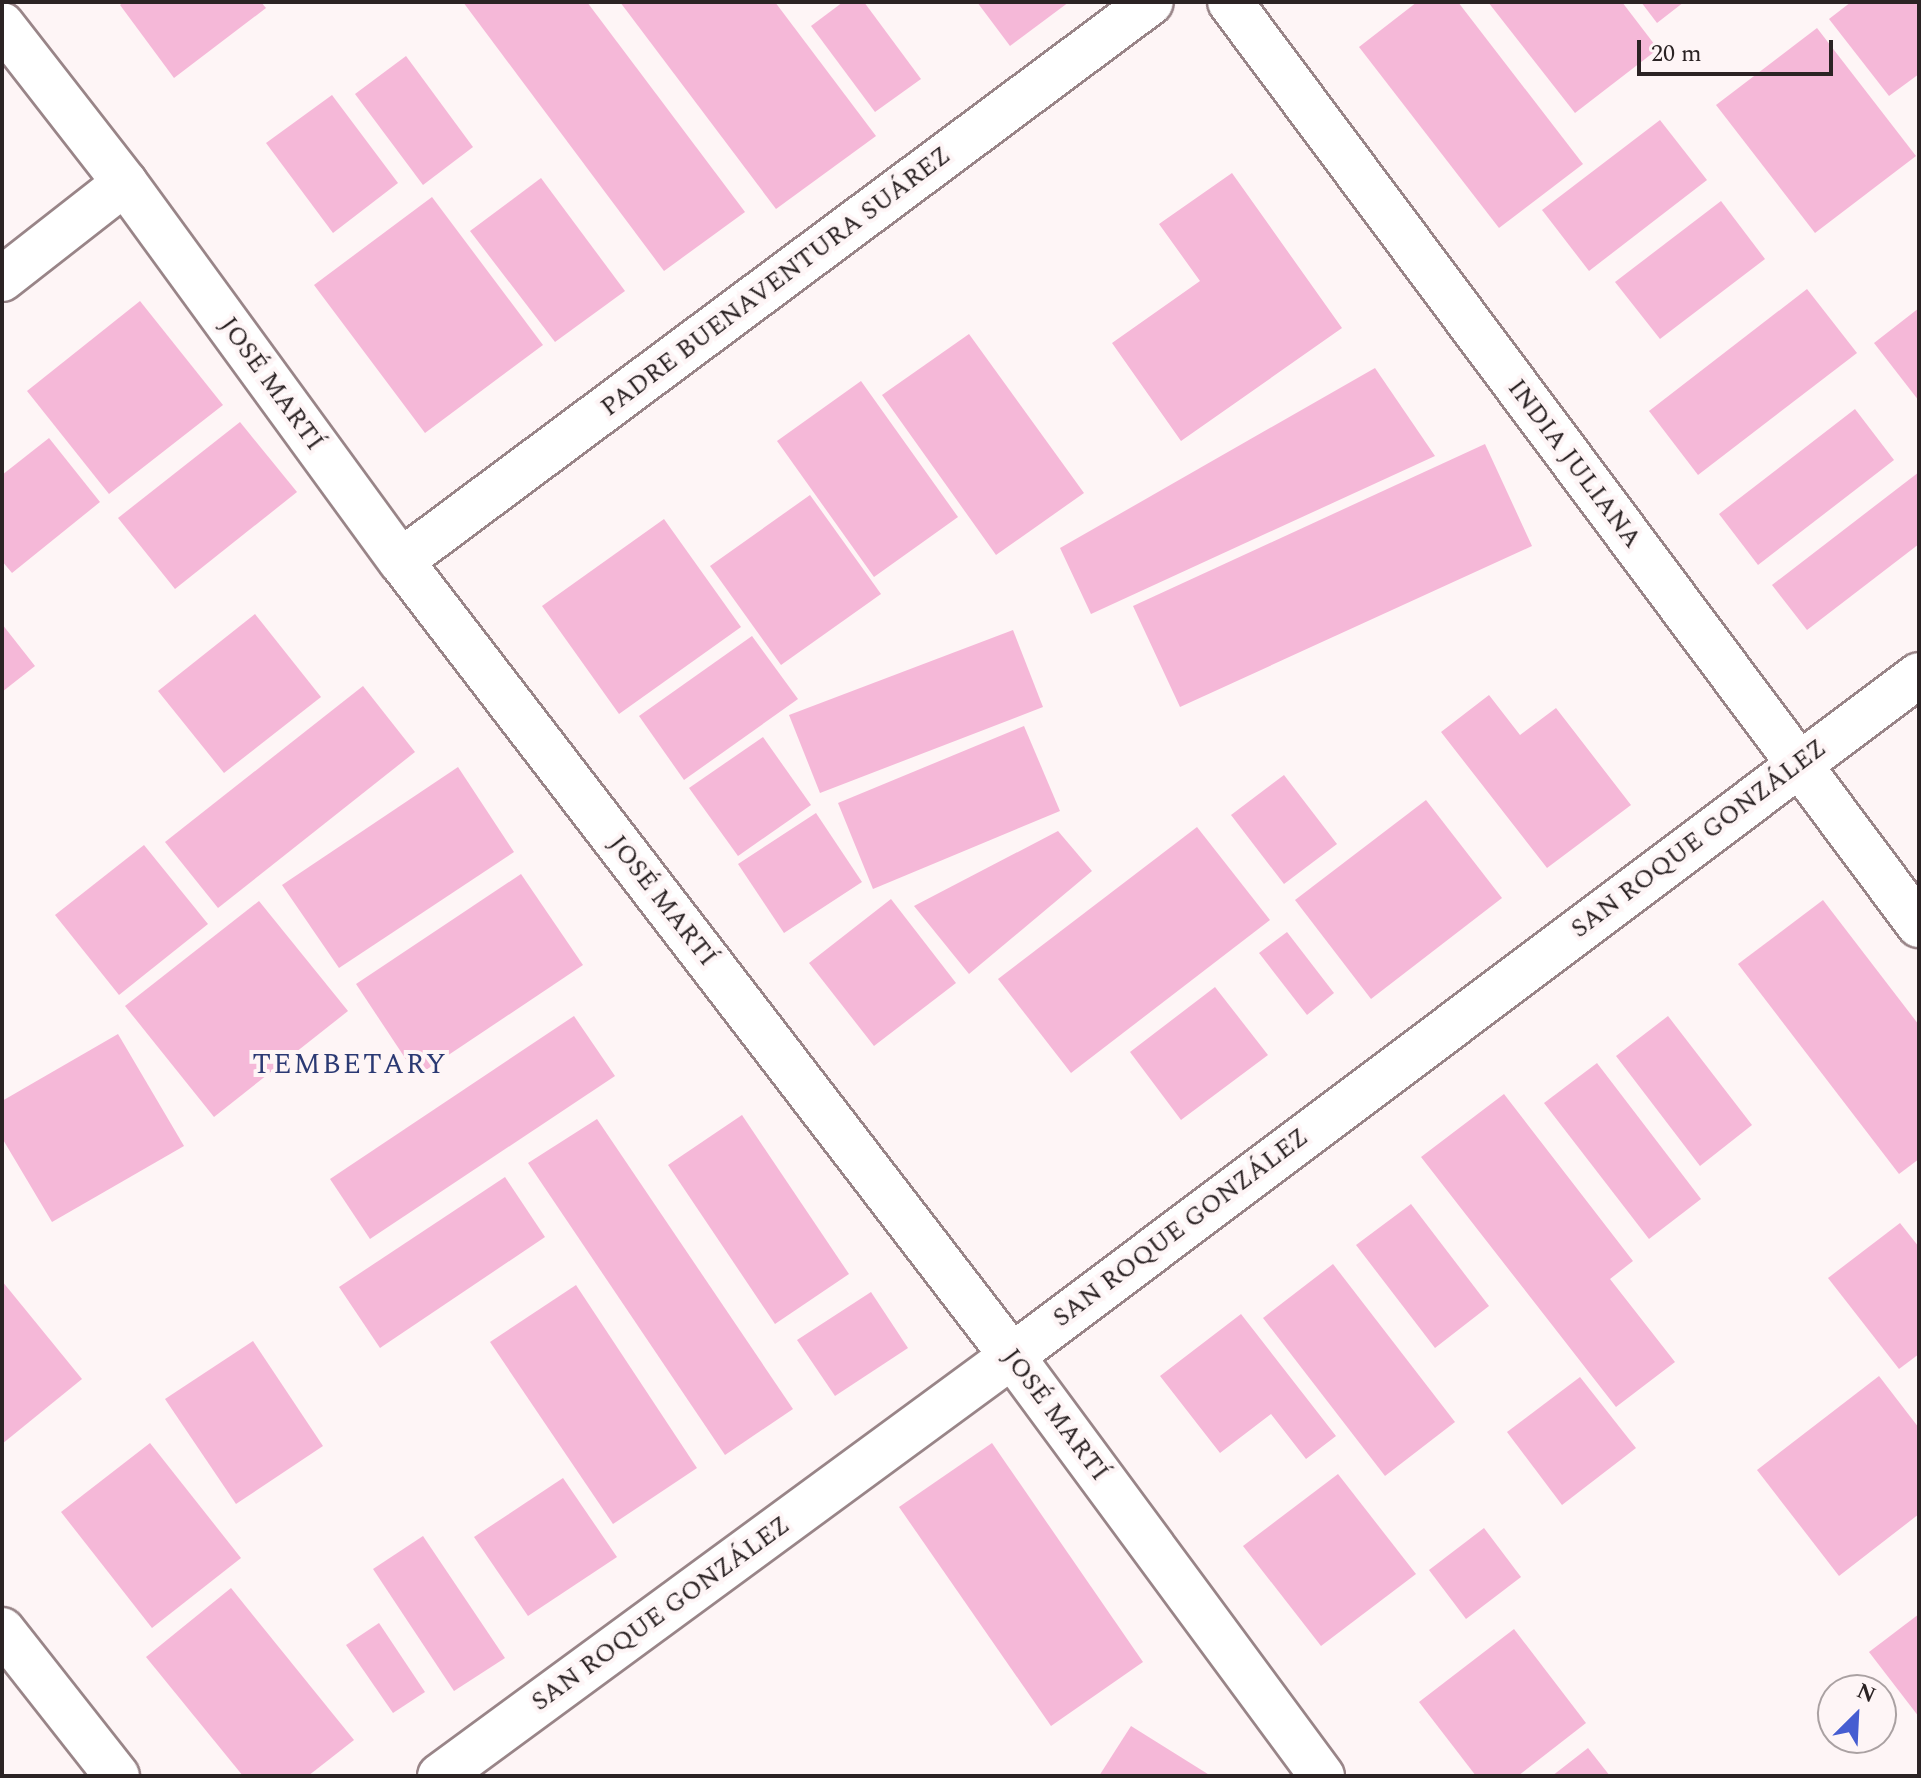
<!DOCTYPE html>
<html>
<head>
<meta charset="utf-8">
<style>
	body { margin:0 }
	#map { position:relative; width:1921px; height:1778px; overflow:hidden; background:#fef5f6; font-family:Spectral,serif }
	div>[style] { position:absolute }
	[style*='--x'] { left:calc(var(--x)*1px); top:calc(var(--y)*1px); width:calc(var(--w)*1px); rotate:calc(var(--a)*1deg) }
	.building>* { inset:0; background:#f5b8d8 }
	.roads { filter:drop-shadow(2px 0 #998588) drop-shadow(-2px 0 #998588) drop-shadow(0 2px #998588) drop-shadow(0 -2px #998588) }
	.minor>* { height:44px; margin:-22px; padding:0 22px; transform-origin:22px; border-radius:22px; background:#fff }
	.tertiary>* { height:44px; margin:-22px; padding:0 22px; transform-origin:22px; border-radius:22px; background:#fff }
	span { translate:-50% -50%; white-space:nowrap; text-align:center; line-height:1.15; -webkit-text-stroke:8px #fef5f6; paint-order:stroke }
	.street-label { font-size:26px; color:#2b2324 }
	.neighbourhood-label { font-size:28px; color:#2b3973; letter-spacing:2px }
	.frame { position:absolute; inset:0; border:4px solid #2b2324; pointer-events:none }
	.north { position:absolute; left:1817px; top:1674px; width:80px; height:80px; box-sizing:border-box; background:#fef5f6; border:2px solid #aaa1a2; border-radius:50%; rotate:24deg; font-size:22px; font-weight:700; line-height:32px; text-align:center; color:#2b2324 }
	.north::after { content:''; display:block; margin:auto; width:28px; height:36px; background:#465dd1; clip-path:polygon(50% 0,100% 100%,50% 72%,0 100%) }
	.scale { position:absolute; left:1637px; top:40px; width:196px; height:36px; box-sizing:border-box; border:4px solid #2b2324; border-top:0; padding-left:10px; font-size:24px; line-height:28px; white-space:nowrap; color:#2b2324; -webkit-text-stroke:6px #fef5f6; paint-order:stroke }
</style>
</head>
<body>
<div id="map">
	<div class="building">
		<div style="clip-path:polygon(124px 2px,261px 2px,266px 8px,174px 78px,120px 5px)"></div>
		<div style="clip-path:polygon(463px 2px,587px 2px,745px 212px,664px 271px)"></div>
		<div style="clip-path:polygon(620px 2px,775px 2px,876px 136px,776px 209px)"></div>
		<div style="clip-path:polygon(843px 2px,864px 2px,921px 79px,875px 112px,811px 26px)"></div>
		<div style="clip-path:polygon(977px 2px,1069px 2px,1010px 46px)"></div>
		<div style="clip-path:polygon(1417px 2px,1458px 2px,1583px 164px,1499px 228px,1359px 47px)"></div>
		<div style="clip-path:polygon(1488px 2px,1622px 2px,1658px 49px,1575px 113px)"></div>
		<div style="clip-path:polygon(1641px 2px,1684px 2px,1657px 23px)"></div>
		<div style="clip-path:polygon(1851px 2px,1919px 2px,1919px 74px,1889px 96px,1829px 19px)"></div>
		<div style="clip-path:polygon(1817px 28px,1916px 156px,1815px 233px,1716px 105px)"></div>
		<div style="clip-path:polygon(406px 56px,473px 147px,423px 185px,355px 94px)"></div>
		<div style="clip-path:polygon(332px 95px,398px 183px,333px 233px,266px 143px)"></div>
		<div style="clip-path:polygon(1660px 120px,1707px 180px,1589px 271px,1542px 210px)"></div>
		<div style="clip-path:polygon(1232px 173px,1342px 328px,1181px 441px,1112px 343px,1200px 281px,1159px 224px)"></div>
		<div style="clip-path:polygon(541px 178px,625px 291px,555px 342px,470px 231px)"></div>
		<div style="clip-path:polygon(432px 197px,543px 345px,425px 433px,314px 285px)"></div>
		<div style="clip-path:polygon(1721px 201px,1765px 259px,1660px 339px,1615px 282px)"></div>
		<div style="clip-path:polygon(1807px 289px,1857px 353px,1698px 475px,1649px 411px)"></div>
		<div style="clip-path:polygon(140px 301px,223px 405px,109px 494px,27px 391px)"></div>
		<div style="clip-path:polygon(1919px 308px,1919px 401px,1874px 343px)"></div>
		<div style="clip-path:polygon(969px 334px,1084px 493px,996px 555px,882px 395px)"></div>
		<div style="clip-path:polygon(1375px 368px,1435px 456px,1091px 614px,1060px 548px)"></div>
		<div style="clip-path:polygon(861px 381px,958px 517px,874px 577px,777px 441px)"></div>
		<div style="clip-path:polygon(1855px 409px,1894px 460px,1758px 565px,1719px 514px)"></div>
		<div style="clip-path:polygon(240px 422px,297px 492px,175px 589px,118px 518px)"></div>
		<div style="clip-path:polygon(49px 438px,100px 502px,12px 573px,2px 561px,2px 475px)"></div>
		<div style="clip-path:polygon(1485px 444px,1532px 546px,1180px 707px,1133px 606px)"></div>
		<div style="clip-path:polygon(1919px 472px,1919px 544px,1807px 630px,1772px 585px)"></div>
		<div style="clip-path:polygon(810px 495px,881px 594px,781px 665px,710px 566px)"></div>
		<div style="clip-path:polygon(664px 519px,741px 627px,619px 714px,542px 606px)"></div>
		<div style="clip-path:polygon(255px 614px,321px 697px,224px 773px,158px 691px)"></div>
		<div style="clip-path:polygon(2px 624px,35px 666px,2px 692px)"></div>
		<div style="clip-path:polygon(1013px 630px,1043px 707px,820px 793px,789px 715px)"></div>
		<div style="clip-path:polygon(752px 636px,798px 699px,684px 780px,639px 716px)"></div>
		<div style="clip-path:polygon(363px 686px,415px 752px,218px 908px,165px 842px)"></div>
		<div style="clip-path:polygon(1489px 695px,1520px 735px,1556px 708px,1631px 805px,1547px 868px,1441px 732px)"></div>
		<div style="clip-path:polygon(1024px 726px,1060px 811px,873px 889px,838px 803px)"></div>
		<div style="clip-path:polygon(763px 737px,811px 805px,738px 856px,689px 788px)"></div>
		<div style="clip-path:polygon(458px 767px,514px 852px,339px 968px,282px 885px)"></div>
		<div style="clip-path:polygon(1284px 775px,1337px 844px,1284px 884px,1231px 815px)"></div>
		<div style="clip-path:polygon(1426px 800px,1502px 898px,1371px 999px,1295px 900px)"></div>
		<div style="clip-path:polygon(816px 813px,862px 882px,784px 933px,738px 864px)"></div>
		<div style="clip-path:polygon(1197px 827px,1270px 920px,1071px 1073px,998px 979px)"></div>
		<div style="clip-path:polygon(1058px 831px,1092px 871px,969px 974px,914px 906px)"></div>
		<div style="clip-path:polygon(144px 845px,208px 924px,119px 995px,55px 915px)"></div>
		<div style="clip-path:polygon(521px 874px,583px 965px,417px 1076px,356px 984px)"></div>
		<div style="clip-path:polygon(891px 899px,956px 983px,874px 1046px,809px 963px)"></div>
		<div style="clip-path:polygon(1823px 900px,1919px 1025px,1919px 1159px,1899px 1174px,1738px 964px)"></div>
		<div style="clip-path:polygon(259px 901px,348px 1011px,214px 1117px,125px 1006px)"></div>
		<div style="clip-path:polygon(1287px 932px,1334px 993px,1307px 1015px,1259px 953px)"></div>
		<div style="clip-path:polygon(1215px 987px,1268px 1055px,1181px 1120px,1130px 1052px)"></div>
		<div style="clip-path:polygon(574px 1016px,615px 1076px,370px 1239px,330px 1179px)"></div>
		<div style="clip-path:polygon(1668px 1016px,1752px 1125px,1700px 1166px,1616px 1056px)"></div>
		<div style="clip-path:polygon(118px 1034px,184px 1146px,52px 1222px,2px 1138px,2px 1101px)"></div>
		<div style="clip-path:polygon(1597px 1063px,1701px 1199px,1649px 1239px,1544px 1103px)"></div>
		<div style="clip-path:polygon(1504px 1094px,1633px 1261px,1610px 1279px,1675px 1362px,1616px 1407px,1421px 1157px)"></div>
		<div style="clip-path:polygon(742px 1115px,849px 1274px,775px 1324px,668px 1165px)"></div>
		<div style="clip-path:polygon(597px 1119px,793px 1409px,725px 1455px,528px 1163px)"></div>
		<div style="clip-path:polygon(505px 1177px,545px 1237px,380px 1348px,339px 1287px)"></div>
		<div style="clip-path:polygon(1411px 1204px,1489px 1306px,1435px 1348px,1356px 1245px)"></div>
		<div style="clip-path:polygon(1900px 1223px,1919px 1247px,1919px 1354px,1899px 1369px,1828px 1278px)"></div>
		<div style="clip-path:polygon(1333px 1264px,1455px 1422px,1385px 1476px,1263px 1318px)"></div>
		<div style="clip-path:polygon(2px 1281px,82px 1379px,2px 1444px)"></div>
		<div style="clip-path:polygon(576px 1285px,697px 1468px,613px 1524px,490px 1342px)"></div>
		<div style="clip-path:polygon(871px 1292px,908px 1348px,835px 1396px,797px 1340px)"></div>
		<div style="clip-path:polygon(1241px 1314px,1336px 1436px,1306px 1459px,1271px 1414px,1220px 1453px,1160px 1376px)"></div>
		<div style="clip-path:polygon(253px 1341px,323px 1446px,236px 1504px,165px 1399px)"></div>
		<div style="clip-path:polygon(1879px 1376px,1919px 1428px,1919px 1514px,1839px 1576px,1757px 1470px)"></div>
		<div style="clip-path:polygon(1580px 1377px,1636px 1448px,1562px 1505px,1507px 1432px)"></div>
		<div style="clip-path:polygon(150px 1443px,241px 1558px,152px 1628px,61px 1512px)"></div>
		<div style="clip-path:polygon(992px 1443px,1143px 1662px,1051px 1726px,899px 1507px)"></div>
		<div style="clip-path:polygon(1338px 1474px,1416px 1574px,1321px 1646px,1243px 1546px)"></div>
		<div style="clip-path:polygon(563px 1478px,617px 1557px,528px 1616px,474px 1537px)"></div>
		<div style="clip-path:polygon(1484px 1528px,1521px 1577px,1466px 1619px,1429px 1570px)"></div>
		<div style="clip-path:polygon(423px 1536px,505px 1658px,454px 1691px,373px 1569px)"></div>
		<div style="clip-path:polygon(231px 1588px,354px 1740px,308px 1776px,243px 1776px,146px 1657px)"></div>
		<div style="clip-path:polygon(1919px 1614px,1919px 1717px,1869px 1652px)"></div>
		<div style="clip-path:polygon(379px 1623px,425px 1692px,393px 1713px,346px 1645px)"></div>
		<div style="clip-path:polygon(1514px 1629px,1586px 1723px,1518px 1776px,1476px 1776px,1419px 1702px)"></div>
		<div style="clip-path:polygon(1131px 1726px,1211px 1776px,1099px 1776px)"></div>
		<div style="clip-path:polygon(1588px 1748px,1610px 1776px,1552px 1776px)"></div>
	</div>
	<div class="roads">
		<div class="minor">
			<div style="--x:1230;--y:2;--w:1152;--a:53.26"></div>
			<div style="--x:2;--y:279;--w:156;--a:-38"></div>
			<div style="--x:401;--y:561;--w:935;--a:-36.7"></div>
			<div style="--x:2;--y:1630;--w:186;--a:51.8"></div>
		</div>
		<div class="tertiary">
			<div style="--x:2;--y:25;--w:200;--a:52.1"></div>
			<div style="--x:125;--y:183;--w:468;--a:53.9"></div>
			<div style="--x:401;--y:561;--w:1003;--a:52.46"></div>
			<div style="--x:1012;--y:1356;--w:522;--a:53.57"></div>
			<div style="--x:440;--y:1776;--w:710;--a:-36.29"></div>
			<div style="--x:1012;--y:1356;--w:1134;--a:-36.9"></div>
		</div>
	</div>
	<div class="street-label">
		<span style="left:776px;top:282px;rotate:-37deg">PADRE BUENAVENTURA SUÁREZ</span>
		<span style="left:271px;top:384px;rotate:54deg">JOSÉ MARTÍ</span>
		<span style="left:1574px;top:464px;rotate:53deg">INDIA JULIANA</span>
		<span style="left:1699px;top:839px;rotate:-37deg">SAN ROQUE GONZÁLEZ</span>
		<span style="left:662px;top:901px;rotate:52deg">JOSÉ MARTÍ</span>
		<span style="left:1181px;top:1228px;rotate:-37deg">SAN ROQUE GONZÁLEZ</span>
		<span style="left:1055px;top:1415px;rotate:53deg">JOSÉ MARTÍ</span>
		<span style="left:661px;top:1614px;rotate:-36deg">SAN ROQUE GONZÁLEZ</span>
	</div>
	<div class="neighbourhood-label">
		<span style="left:350px;top:1065px">TEMBETARY</span>
	</div>
	<div class="frame"></div>
	<div class="north">N</div>
	<div class="scale">20 m</div>
</div>
</body>
</html>
